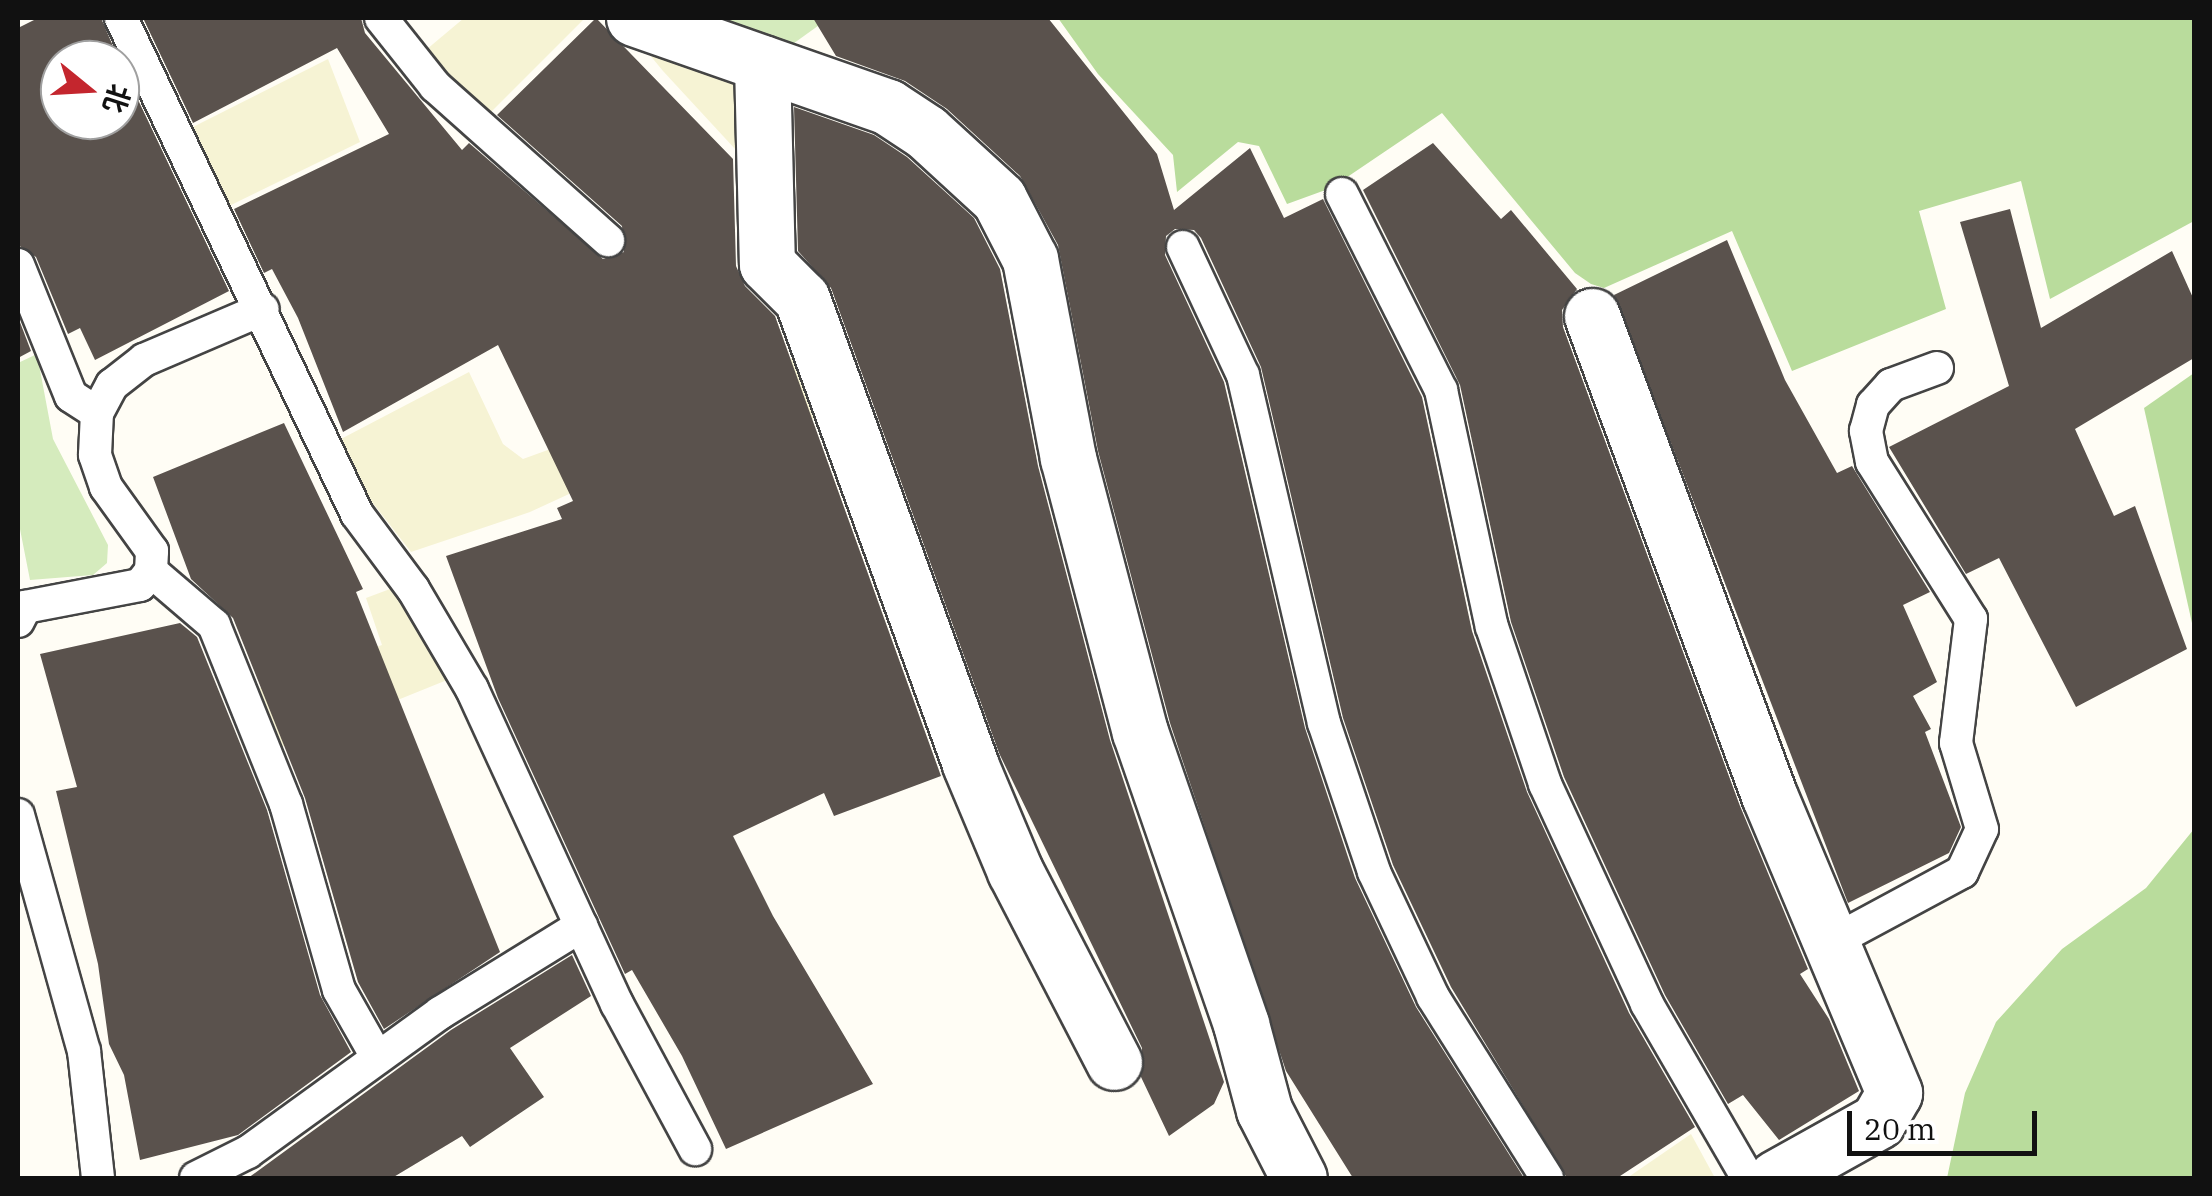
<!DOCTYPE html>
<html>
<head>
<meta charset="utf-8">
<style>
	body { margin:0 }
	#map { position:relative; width:2212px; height:1196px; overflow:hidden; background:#fffdf5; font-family:"IBM Plex Serif","Noto Sans SC",serif }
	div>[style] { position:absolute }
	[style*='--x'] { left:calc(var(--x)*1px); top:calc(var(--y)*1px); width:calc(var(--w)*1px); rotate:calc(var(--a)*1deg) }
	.farmland>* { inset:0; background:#f6f3d4 }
	.green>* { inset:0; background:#d5ebbd }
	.forest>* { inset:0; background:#b9dc9c }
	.building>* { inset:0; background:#5a524d }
	.roads { filter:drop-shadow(2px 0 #444) drop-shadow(-2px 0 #444) drop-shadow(0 2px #444) drop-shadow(0 -2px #444) }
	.lane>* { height:32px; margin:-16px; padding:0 16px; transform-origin:16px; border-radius:16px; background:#fff }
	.street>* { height:55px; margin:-27.5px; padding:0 27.5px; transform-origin:27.5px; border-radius:27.5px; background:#fff }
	span { translate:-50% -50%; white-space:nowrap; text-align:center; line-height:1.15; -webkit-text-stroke:10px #fff; paint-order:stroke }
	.frame { position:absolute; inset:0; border:20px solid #111; pointer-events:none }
	.north { position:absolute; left:40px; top:40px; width:100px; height:100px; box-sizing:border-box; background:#fff; border:2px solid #a0a0a0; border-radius:50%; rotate:108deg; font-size:28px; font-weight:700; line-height:40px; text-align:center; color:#111 }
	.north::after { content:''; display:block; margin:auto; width:35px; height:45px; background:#c4262e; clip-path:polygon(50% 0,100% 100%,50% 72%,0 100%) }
	.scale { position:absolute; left:1847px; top:1111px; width:190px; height:45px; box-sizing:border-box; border:5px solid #111; border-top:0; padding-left:12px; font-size:30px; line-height:35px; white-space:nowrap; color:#111; -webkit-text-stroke:8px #fff; paint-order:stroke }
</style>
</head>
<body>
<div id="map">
	<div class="farmland">
		<div style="clip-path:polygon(464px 18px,585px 18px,491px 112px,420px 55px)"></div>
		<div style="clip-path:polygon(635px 37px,741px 73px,748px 163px,663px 71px)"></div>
		<div style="clip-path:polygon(328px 59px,360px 142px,227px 207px,189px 129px)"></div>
		<div style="clip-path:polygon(796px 356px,816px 418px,672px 471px,658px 453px,530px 512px,411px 552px,369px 498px,339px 440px,469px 372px,503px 444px,523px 459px,685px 400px,701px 405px)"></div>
		<div style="clip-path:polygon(390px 589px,413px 611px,452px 678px,279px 748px,257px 689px,382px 645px,366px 598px)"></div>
		<div style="clip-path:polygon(1691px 1134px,1715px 1178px,1627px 1178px)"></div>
	</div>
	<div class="green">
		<div style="clip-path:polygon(703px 18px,829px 18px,790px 46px)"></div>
		<div style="clip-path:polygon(37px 354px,53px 439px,108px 545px,107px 563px,93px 575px,30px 580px,18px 519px,18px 363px)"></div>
	</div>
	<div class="forest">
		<div style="clip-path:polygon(1058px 18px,2194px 18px,2194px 221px,2050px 299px,2021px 181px,1919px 211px,1946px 309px,1792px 371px,1732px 231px,1604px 288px,1591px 284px,1575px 273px,1442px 113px,1331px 188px,1287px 204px,1259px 146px,1238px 142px,1177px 192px,1173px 155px,1098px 74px)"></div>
		<div style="clip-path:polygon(2194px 373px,2194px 632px,2144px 408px)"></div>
		<div style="clip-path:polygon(2194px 829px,2194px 1178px,1947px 1178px,1965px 1093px,1996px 1022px,2062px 949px,2146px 888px)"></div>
	</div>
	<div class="building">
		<div style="clip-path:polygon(38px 18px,101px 18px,119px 60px,60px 60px,60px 120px,120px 120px,120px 62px,229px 291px,95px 360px,80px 328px,68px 334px,36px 257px,18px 245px,18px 28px)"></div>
		<div style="clip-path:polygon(143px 18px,361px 18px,365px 33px,462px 150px,469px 143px,603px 259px,624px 252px,622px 226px,497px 115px,596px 18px,733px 159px,736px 266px,745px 286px,775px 316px,941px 776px,834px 816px,824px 793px,733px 836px,773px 916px,873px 1084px,726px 1149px,682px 1056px,632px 970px,625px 974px,498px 698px,446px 556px,562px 519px,557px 508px,573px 501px,498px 345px,343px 432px,298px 318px,272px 269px,264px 273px,234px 209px,389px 134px,337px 48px,193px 123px)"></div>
		<div style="clip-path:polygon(813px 18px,1048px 18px,1157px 154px,1174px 210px,1250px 148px,1284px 218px,1323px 199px,1422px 397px,1472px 631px,1527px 792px,1629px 1013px,1695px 1127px,1617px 1178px,1567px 1178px,1451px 987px,1393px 865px,1343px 718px,1261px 367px,1201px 238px,1194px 230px,1175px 229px,1166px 236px,1165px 255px,1224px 382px,1305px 728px,1355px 878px,1416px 1007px,1524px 1178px,1353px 1178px,1286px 1071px,1170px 723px,1098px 451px,1058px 245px,1020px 176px,947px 109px,905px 81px,836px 56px)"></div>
		<div style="clip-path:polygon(794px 107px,874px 135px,907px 157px,974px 218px,1000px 269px,1038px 466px,1110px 740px,1224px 1082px,1214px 1104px,1169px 1136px,1141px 1077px,1142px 1048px,999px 753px,831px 288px,798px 251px)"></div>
		<div style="clip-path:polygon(1433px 143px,1501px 219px,1511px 210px,1577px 289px,1562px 310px,1563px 327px,1740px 806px,1808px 969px,1800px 974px,1829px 1019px,1859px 1091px,1779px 1140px,1743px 1095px,1728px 1104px,1665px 995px,1564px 777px,1511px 622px,1460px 385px,1363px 190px)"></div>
		<div style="clip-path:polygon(2010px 209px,2041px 328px,2172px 251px,2194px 300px,2194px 358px,2075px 429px,2114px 516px,2135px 506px,2187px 649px,2076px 707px,1999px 558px,1966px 574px,1889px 447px,2009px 386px,1960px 222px)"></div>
		<div style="clip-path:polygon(1727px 240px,1785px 380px,1837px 473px,1852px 466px,1930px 592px,1903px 605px,1937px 682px,1913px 696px,1931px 729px,1925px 732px,1961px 827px,1949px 853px,1848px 903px,1614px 295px)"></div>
		<div style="clip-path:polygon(18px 317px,31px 351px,18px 358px)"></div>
		<div style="clip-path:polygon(284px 423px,363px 589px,356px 592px,500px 952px,384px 1029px,358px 982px,305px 798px,233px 618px,191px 579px,153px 477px)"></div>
		<div style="clip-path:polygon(180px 623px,197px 637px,267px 810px,320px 995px,351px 1052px,238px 1135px,140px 1160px,124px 1075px,109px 1044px,98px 964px,56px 791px,77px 787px,40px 654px)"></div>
		<div style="clip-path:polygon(572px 955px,591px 996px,510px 1048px,544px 1097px,470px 1147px,462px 1136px,392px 1178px,248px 1178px,451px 1030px)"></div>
	</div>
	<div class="roads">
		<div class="lane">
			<div style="--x:121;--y:18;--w:549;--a:64.55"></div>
			<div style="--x:357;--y:514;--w:94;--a:53.3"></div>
			<div style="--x:413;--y:589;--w:116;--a:59.5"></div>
			<div style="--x:472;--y:689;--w:347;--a:65.3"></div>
			<div style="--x:617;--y:1004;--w:165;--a:61.7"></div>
			<div style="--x:381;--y:18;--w:87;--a:51.5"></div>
			<div style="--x:435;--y:86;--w:232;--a:41.7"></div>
			<div style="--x:1342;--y:194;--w:220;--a:63.2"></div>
			<div style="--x:1441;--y:390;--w:242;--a:77.9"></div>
			<div style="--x:1492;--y:627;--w:166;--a:71.3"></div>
			<div style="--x:1545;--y:784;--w:242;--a:65.1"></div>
			<div style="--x:1647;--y:1004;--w:201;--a:59.9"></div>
			<div style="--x:1183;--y:247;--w:141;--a:64.9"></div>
			<div style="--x:1243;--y:375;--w:357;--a:76.9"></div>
			<div style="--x:1324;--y:723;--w:157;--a:71.4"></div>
			<div style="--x:1374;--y:872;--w:138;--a:64.7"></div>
			<div style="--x:1433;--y:997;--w:214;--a:57.8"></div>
			<div style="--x:18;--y:265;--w:141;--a:68"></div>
			<div style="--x:71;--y:396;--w:31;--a:33"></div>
			<div style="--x:151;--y:571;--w:83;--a:40.6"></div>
			<div style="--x:214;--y:625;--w:193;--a:68.1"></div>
			<div style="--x:286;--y:804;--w:193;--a:74.1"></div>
			<div style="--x:339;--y:990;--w:77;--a:60.4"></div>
			<div style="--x:18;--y:621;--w:16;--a:-63"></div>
			<div style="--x:25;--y:607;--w:117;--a:-10.8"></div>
			<div style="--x:140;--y:585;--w:18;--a:-52"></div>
			<div style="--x:151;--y:571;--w:20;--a:-87"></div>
			<div style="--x:152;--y:551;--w:79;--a:-125.7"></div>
			<div style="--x:106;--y:487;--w:34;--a:-109"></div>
			<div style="--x:95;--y:455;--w:42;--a:-87.3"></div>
			<div style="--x:97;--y:413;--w:32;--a:-62"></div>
			<div style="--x:112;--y:385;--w:41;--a:-38"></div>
			<div style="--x:144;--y:360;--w:129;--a:-23.2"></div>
			<div style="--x:18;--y:815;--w:245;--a:74.4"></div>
			<div style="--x:84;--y:1051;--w:128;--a:83.7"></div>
			<div style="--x:1830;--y:943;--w:150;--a:-28.3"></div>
			<div style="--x:1962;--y:872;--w:47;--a:-65.1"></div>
			<div style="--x:1982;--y:829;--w:90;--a:-106.8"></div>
			<div style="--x:1956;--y:743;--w:125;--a:-83.1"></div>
			<div style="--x:1971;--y:619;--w:186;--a:-122.2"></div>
			<div style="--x:1872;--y:462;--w:32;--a:-101"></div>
			<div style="--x:1866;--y:431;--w:27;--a:-75"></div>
			<div style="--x:1873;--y:405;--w:27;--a:-48"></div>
			<div style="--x:1891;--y:385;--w:49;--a:-20.3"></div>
			<div style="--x:196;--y:1178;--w:58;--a:-26.6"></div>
			<div style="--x:248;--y:1152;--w:237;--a:-35.9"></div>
			<div style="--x:440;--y:1013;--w:166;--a:-31.7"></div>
		</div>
		<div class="street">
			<div style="--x:634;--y:18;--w:269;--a:19.3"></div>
			<div style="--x:888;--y:107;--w:45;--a:33.3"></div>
			<div style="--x:926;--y:132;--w:99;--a:42.5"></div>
			<div style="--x:999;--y:199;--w:68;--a:62.7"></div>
			<div style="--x:1030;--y:259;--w:203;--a:79.2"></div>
			<div style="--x:1068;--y:458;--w:283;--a:75.3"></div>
			<div style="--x:1140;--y:732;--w:309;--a:70.9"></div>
			<div style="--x:1241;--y:1024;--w:89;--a:75"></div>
			<div style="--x:1264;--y:1110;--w:76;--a:62.8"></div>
			<div style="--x:762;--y:63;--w:201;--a:88.6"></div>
			<div style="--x:767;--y:264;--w:49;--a:45"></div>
			<div style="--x:802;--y:299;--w:494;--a:70.1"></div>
			<div style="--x:970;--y:764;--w:116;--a:67.2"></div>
			<div style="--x:1015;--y:871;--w:215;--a:62.6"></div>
			<div style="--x:1592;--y:316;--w:511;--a:69.72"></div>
			<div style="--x:1769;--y:795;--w:323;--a:67.2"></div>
			<div style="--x:1894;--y:1093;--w:32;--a:120"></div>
			<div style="--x:1878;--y:1121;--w:117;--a:150.8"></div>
		</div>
	</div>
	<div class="frame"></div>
	<div class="north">北</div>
	<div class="scale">20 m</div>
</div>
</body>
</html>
